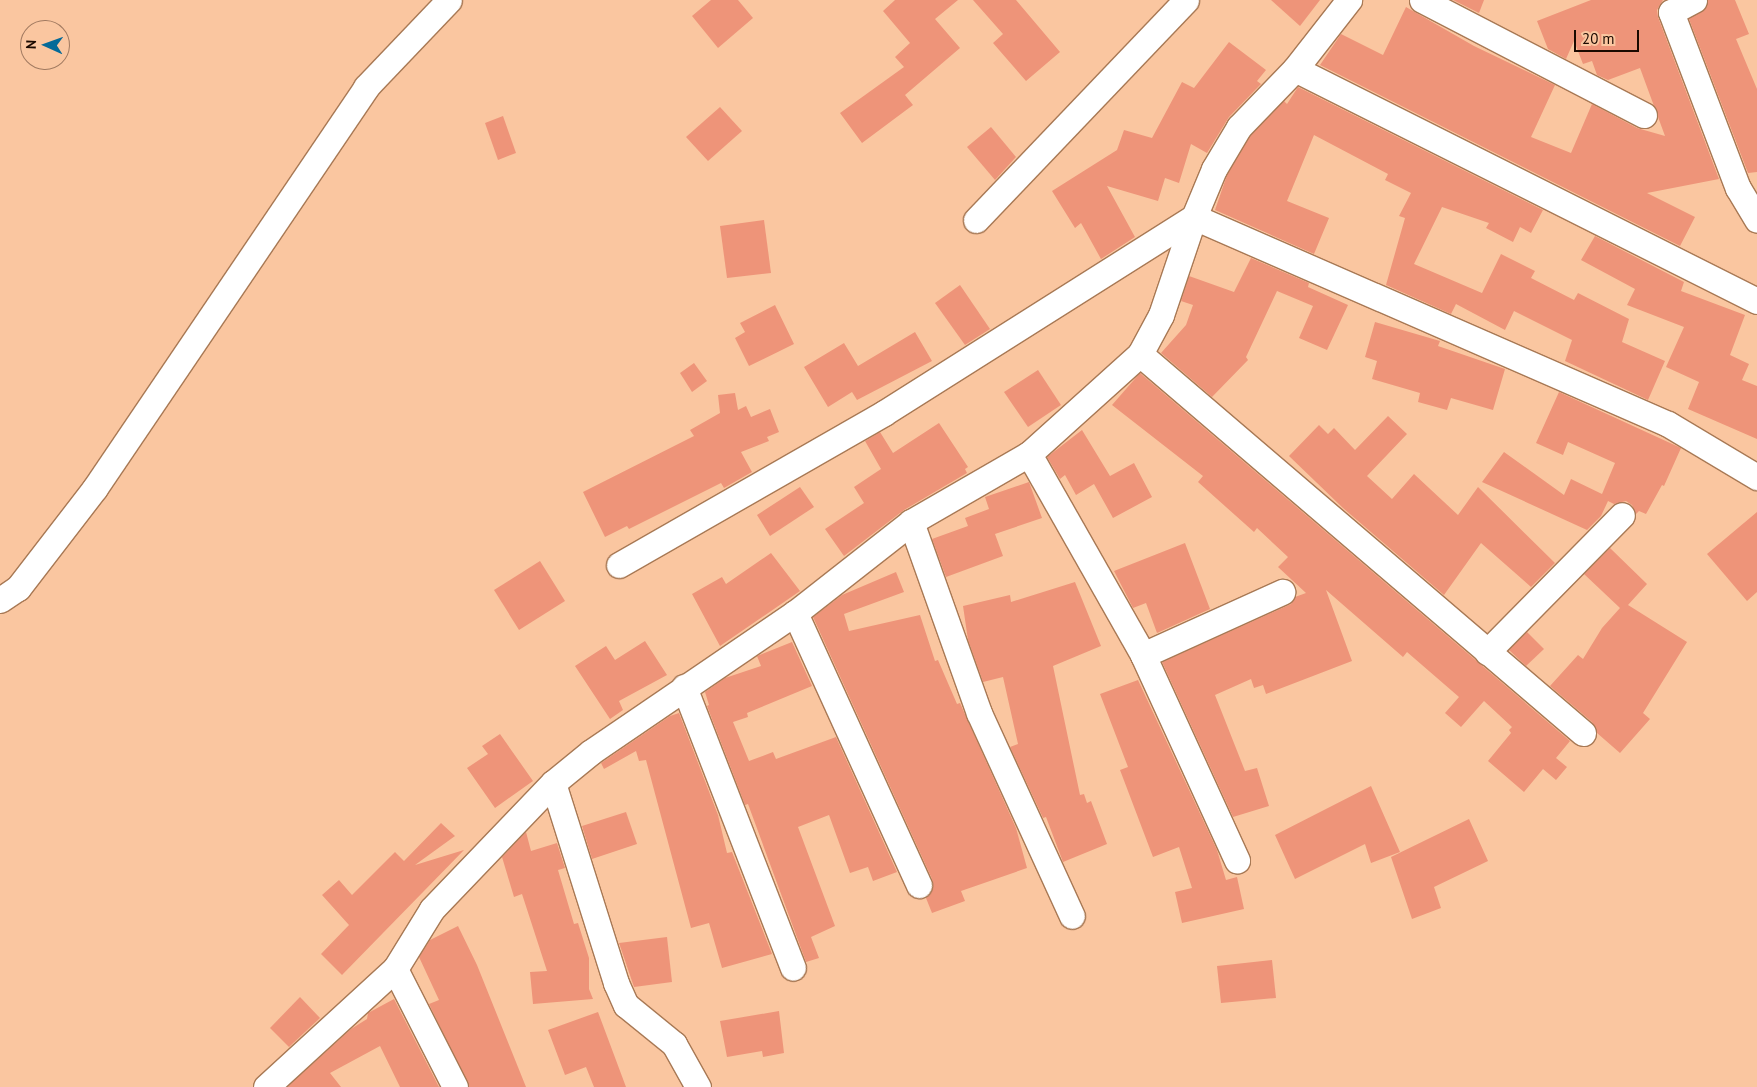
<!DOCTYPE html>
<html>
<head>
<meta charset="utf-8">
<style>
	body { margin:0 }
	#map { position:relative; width:1757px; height:1087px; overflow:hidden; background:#fac6a0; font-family:"PT Sans",sans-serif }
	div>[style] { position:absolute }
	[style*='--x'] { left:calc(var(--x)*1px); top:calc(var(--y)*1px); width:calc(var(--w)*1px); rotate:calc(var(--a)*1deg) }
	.building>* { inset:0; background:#ee9479 }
	.roads { filter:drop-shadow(1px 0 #a87955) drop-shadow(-1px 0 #a87955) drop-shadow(0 1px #a87955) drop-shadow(0 -1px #a87955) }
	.street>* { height:25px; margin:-12.5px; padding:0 12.5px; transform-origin:12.5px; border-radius:12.5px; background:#fff }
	span { translate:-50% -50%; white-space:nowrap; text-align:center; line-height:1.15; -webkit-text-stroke:4px #fac6a0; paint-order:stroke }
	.north { position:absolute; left:20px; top:20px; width:50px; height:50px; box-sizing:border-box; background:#fac6a0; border:1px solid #a17a60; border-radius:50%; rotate:272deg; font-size:14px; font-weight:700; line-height:20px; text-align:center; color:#1b0900 }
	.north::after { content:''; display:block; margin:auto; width:18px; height:22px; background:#056a98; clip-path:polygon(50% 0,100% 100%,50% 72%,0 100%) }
	.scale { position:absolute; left:1574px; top:30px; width:65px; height:22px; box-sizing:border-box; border:2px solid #1b0900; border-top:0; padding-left:6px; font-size:15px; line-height:18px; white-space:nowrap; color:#1b0900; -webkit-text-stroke:4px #fac6a0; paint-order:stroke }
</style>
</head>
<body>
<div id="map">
	<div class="building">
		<div style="clip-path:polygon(711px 0,738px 0,753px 18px,718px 48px,692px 16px)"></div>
		<div style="clip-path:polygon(895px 0,958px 0,935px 19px,960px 48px,905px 95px,913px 105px,862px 143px,840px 113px,904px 67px,895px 57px,910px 43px,883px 11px)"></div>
		<div style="clip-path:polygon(973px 0,1016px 0,1060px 52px,1026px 81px,993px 43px,1003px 34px)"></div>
		<div style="clip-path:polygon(1271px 0,1320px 0,1300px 26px)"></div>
		<div style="clip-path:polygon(1453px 0,1484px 0,1479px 13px)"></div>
		<div style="clip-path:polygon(1591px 0,1663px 0,1657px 10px,1658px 17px,1719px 179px,1647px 193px,1695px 217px,1680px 246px,1320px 65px,1341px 34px,1383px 55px,1406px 7px,1474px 46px,1555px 85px,1531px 137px,1571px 153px,1592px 104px,1637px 128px,1665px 136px,1640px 68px,1608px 80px,1597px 75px,1592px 61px,1583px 64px,1574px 41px,1566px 59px,1548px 49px,1537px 21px)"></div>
		<div style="clip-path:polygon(1708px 0,1735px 0,1749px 34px,1736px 39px,1757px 89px,1757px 172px,1748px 173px,1689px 19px,1706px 8px)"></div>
		<div style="clip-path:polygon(1229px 42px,1266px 70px,1257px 81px,1261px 84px,1229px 117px,1207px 153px,1191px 144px,1179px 183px,1165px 178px,1158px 201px,1107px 186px,1135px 237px,1101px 259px,1081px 223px,1075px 228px,1052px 191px,1117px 150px,1124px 130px,1152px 138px,1182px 82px,1194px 88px)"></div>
		<div style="clip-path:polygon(1298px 87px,1543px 210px,1531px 233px,1520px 227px,1513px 242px,1486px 228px,1489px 223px,1442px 207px,1414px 264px,1482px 293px,1501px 254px,1535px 271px,1531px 278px,1574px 300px,1578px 293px,1629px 319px,1622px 342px,1665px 361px,1648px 400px,1565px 361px,1572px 340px,1514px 311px,1505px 330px,1456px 304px,1451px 314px,1386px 285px,1405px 218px,1399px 216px,1411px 193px,1385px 180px,1388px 174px,1314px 135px,1287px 201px,1329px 218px,1314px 254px,1215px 210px,1227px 175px,1250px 136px,1284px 101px,1287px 104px)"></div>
		<div style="clip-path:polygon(720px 107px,742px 131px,708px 161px,686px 137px)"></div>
		<div style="clip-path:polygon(503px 116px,516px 153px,498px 160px,485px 123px)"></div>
		<div style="clip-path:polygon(991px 127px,1016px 157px,995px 180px,967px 147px)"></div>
		<div style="clip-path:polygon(764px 220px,771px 273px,727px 278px,720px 226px)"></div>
		<div style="clip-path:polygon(1595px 236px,1684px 282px,1681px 291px,1745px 315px,1730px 355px,1749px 364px,1742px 380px,1757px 386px,1757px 439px,1688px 409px,1699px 382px,1666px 367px,1684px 327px,1627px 305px,1635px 289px,1581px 260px)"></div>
		<div style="clip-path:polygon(1251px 258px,1309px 283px,1308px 287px,1348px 305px,1327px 350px,1299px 338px,1313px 306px,1277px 291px,1246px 357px,1248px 360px,1212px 397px,1161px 353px,1186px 325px,1193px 305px,1181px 301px,1189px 276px,1234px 292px)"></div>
		<div style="clip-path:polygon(960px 285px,990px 329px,965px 345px,935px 303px)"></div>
		<div style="clip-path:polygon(775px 305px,794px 344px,749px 366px,735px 338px,745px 332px,740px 323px)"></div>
		<div style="clip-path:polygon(1375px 322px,1440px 341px,1438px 346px,1505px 369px,1493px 410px,1451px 398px,1447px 410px,1418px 402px,1420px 393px,1372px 379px,1377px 361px,1365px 357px)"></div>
		<div style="clip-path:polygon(915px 332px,932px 361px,857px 400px,852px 392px,828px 407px,804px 367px,844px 343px,858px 366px)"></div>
		<div style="clip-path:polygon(694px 363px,707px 381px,692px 392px,680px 373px)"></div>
		<div style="clip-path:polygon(1038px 370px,1061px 405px,1028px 427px,1004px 392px)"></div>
		<div style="clip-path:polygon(1140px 373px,1570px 741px,1556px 758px,1567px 767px,1556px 780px,1543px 769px,1524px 792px,1488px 761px,1511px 733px,1509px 730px,1512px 727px,1484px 701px,1461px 727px,1445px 713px,1459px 697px,1407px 652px,1403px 657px,1326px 590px,1352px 661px,1266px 694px,1263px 685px,1254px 688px,1251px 679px,1215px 695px,1245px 771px,1257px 768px,1269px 806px,1233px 817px,1162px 662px,1291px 604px,1295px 597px,1306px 593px,1278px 567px,1288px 557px,1257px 528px,1254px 532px,1198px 482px,1203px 476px,1112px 405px)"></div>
		<div style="clip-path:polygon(1559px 392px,1681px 448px,1664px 486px,1662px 485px,1646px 514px,1639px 511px,1636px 514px,1632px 505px,1626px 501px,1614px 504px,1608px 501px,1601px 516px,1587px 530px,1482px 482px,1504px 452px,1564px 495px,1571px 479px,1602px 494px,1615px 463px,1568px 442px,1563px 455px,1536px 443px)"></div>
		<div style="clip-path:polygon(735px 393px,738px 410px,746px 406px,751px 417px,770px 409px,779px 432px,767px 437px,769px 441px,741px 452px,752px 472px,724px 488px,721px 483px,629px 529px,627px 526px,605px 537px,583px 492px,694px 436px,690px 430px,720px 413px,718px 395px)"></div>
		<div style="clip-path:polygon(1388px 416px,1407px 434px,1367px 476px,1392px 499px,1414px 474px,1458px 515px,1478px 487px,1555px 563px,1531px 587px,1481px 543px,1444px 595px,1343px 508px,1289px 456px,1319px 425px,1328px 434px,1334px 428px,1355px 450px)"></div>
		<div style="clip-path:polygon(939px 423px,968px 467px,965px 469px,967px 473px,904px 510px,844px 556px,825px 529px,864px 503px,854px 487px,881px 469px,865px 441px,880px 432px,893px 453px)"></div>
		<div style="clip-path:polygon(1082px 430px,1110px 476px,1134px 463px,1152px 497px,1113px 518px,1094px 484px,1076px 495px,1065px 475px,1060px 479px,1047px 457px)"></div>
		<div style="clip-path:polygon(1029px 482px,1042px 518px,995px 534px,1003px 556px,946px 577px,932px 539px,968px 526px,965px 518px,989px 509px,985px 497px)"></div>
		<div style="clip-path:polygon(800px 487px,814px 507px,770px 536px,757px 515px)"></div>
		<div style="clip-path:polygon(1757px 512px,1757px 592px,1747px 601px,1707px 554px)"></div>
		<div style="clip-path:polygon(1185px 543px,1210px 609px,1157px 633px,1146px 603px,1133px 608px,1114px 571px)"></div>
		<div style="clip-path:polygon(1610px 548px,1647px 584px,1628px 605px,1687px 642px,1643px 713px,1650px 719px,1620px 753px,1597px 733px,1592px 722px,1550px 686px,1578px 655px,1583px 659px,1602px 628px,1620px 608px,1584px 574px)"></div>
		<div style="clip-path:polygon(771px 553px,800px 591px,720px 646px,692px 594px,722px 577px,726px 584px)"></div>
		<div style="clip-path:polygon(540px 561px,565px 601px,519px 630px,494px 590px)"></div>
		<div style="clip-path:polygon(896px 572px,904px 592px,844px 614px,849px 631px,920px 615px,935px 661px,938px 660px,957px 704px,960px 703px,1016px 828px,1027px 868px,961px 891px,965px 901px,932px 913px,926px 898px,933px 887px,932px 879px,813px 617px,842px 595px)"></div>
		<div style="clip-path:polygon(1075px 582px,1101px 646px,1053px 666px,1080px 795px,1084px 794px,1087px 803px,1091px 801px,1107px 844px,1063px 862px,1046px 817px,1043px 818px,1010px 747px,1018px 744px,1003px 677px,983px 682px,968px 640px,963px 606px,1010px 595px,1011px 602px)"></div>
		<div style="clip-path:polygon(1527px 632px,1544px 649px,1526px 666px,1509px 650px)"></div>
		<div style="clip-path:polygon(645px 641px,667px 675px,619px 701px,623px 710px,610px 719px,575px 666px,606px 646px,615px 660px)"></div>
		<div style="clip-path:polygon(792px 642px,812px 686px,747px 713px,748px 717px,733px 722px,749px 761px,773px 752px,776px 759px,836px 737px,897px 872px,873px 881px,868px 867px,850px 873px,829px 815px,798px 827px,835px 926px,811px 937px,819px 958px,806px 962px,748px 804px,745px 805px,707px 706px,709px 705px,705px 692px,725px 678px,761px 666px,757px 656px)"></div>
		<div style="clip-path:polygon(1138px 680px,1217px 850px,1226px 880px,1237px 877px,1244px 909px,1182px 923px,1175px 892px,1192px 888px,1179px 847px,1153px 857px,1120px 770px,1128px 767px,1100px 694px)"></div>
		<div style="clip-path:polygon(679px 713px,718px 815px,727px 853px,732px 852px,772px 954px,722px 968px,709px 923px,691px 928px,646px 760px,639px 761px,636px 751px,604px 769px,601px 763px,670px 716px)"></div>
		<div style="clip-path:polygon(500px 734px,533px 781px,495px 808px,467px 768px,488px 754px,482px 746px)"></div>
		<div style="clip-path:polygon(1371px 786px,1400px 852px,1371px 863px,1365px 844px,1295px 879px,1275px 835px)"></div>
		<div style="clip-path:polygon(626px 812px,637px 844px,592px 859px,582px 826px)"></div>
		<div style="clip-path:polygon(1469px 819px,1488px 861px,1434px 887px,1441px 908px,1412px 919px,1391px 857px)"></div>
		<div style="clip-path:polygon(441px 823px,455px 836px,415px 865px,464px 850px,342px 975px,321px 954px,349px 925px,322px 895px,339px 880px,352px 895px,395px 852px,404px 861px)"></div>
		<div style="clip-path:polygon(526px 832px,531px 851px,557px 843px,565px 868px,558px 870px,574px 924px,578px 923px,589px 958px,589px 989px,593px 999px,533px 1004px,530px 972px,547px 971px,522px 894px,514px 897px,502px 857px)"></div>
		<div style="clip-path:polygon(458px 926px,477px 965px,526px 1087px,469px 1087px,429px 1004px,439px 1000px,419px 957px,430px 940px)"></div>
		<div style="clip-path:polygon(667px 937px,672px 982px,634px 987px,619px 943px)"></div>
		<div style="clip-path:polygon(1272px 960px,1276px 998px,1221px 1003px,1217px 966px)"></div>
		<div style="clip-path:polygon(300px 997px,320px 1018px,289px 1047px,270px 1028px)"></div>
		<div style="clip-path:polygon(394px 999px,439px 1087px,400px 1087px,380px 1046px,330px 1073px,341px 1087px,287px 1087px,351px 1029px,367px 1019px,368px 1013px)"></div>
		<div style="clip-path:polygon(779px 1011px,784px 1053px,763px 1057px,762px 1051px,727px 1057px,720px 1021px)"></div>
		<div style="clip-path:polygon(598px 1012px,626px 1087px,594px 1087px,586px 1067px,565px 1075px,548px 1030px)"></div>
	</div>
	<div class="roads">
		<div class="street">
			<div style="--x:1422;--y:0;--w:250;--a:27.4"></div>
			<div style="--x:1694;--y:0;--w:26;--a:152"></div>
			<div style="--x:1671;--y:12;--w:188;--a:69.2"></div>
			<div style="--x:1738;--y:188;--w:37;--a:59"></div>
			<div style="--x:1295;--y:69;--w:517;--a:26.66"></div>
			<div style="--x:976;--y:220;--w:304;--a:-46.3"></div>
			<div style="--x:1140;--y:354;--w:583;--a:40.55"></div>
			<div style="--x:1029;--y:454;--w:231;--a:60.4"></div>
			<div style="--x:1143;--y:655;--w:226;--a:65.4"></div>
			<div style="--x:911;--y:522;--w:203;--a:70.4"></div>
			<div style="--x:979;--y:713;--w:223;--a:65.4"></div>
			<div style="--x:619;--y:565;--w:305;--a:-29.8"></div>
			<div style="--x:884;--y:413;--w:367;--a:-32.3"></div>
			<div style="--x:1194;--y:217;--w:517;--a:23.59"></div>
			<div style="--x:1668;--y:424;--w:104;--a:30.8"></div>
			<div style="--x:0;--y:600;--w:22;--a:-34"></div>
			<div style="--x:18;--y:588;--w:126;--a:-52.4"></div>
			<div style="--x:95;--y:488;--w:484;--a:-55.9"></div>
			<div style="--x:366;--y:87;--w:120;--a:-46.3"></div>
			<div style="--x:795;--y:613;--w:299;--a:65.5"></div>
			<div style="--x:1487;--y:652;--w:192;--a:-45.4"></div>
			<div style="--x:1143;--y:655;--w:153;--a:-24.4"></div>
			<div style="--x:684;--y:687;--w:301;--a:68.8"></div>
			<div style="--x:553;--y:783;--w:210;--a:72.5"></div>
			<div style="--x:616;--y:983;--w:24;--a:66"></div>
			<div style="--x:626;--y:1005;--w:62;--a:39.1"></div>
			<div style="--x:674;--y:1044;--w:49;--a:60.8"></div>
			<div style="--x:395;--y:969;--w:132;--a:63"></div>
			<div style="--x:266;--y:1087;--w:175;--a:-42.5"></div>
			<div style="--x:395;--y:969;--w:70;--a:-58.3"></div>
			<div style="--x:432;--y:909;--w:175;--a:-46.2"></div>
			<div style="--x:553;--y:783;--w:49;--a:-39.2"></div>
			<div style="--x:591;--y:752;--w:247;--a:-34.3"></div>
			<div style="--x:795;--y:613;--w:147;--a:-38.1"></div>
			<div style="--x:911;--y:522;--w:136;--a:-30"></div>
			<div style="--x:1029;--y:454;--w:149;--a:-42"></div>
			<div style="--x:1140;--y:354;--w:44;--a:-61.7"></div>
			<div style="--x:1161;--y:315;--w:103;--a:-71.4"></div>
			<div style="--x:1194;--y:217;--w:52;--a:-67.4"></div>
			<div style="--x:1214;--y:169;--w:49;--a:-59.2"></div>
			<div style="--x:1239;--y:127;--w:81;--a:-46"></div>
			<div style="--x:1295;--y:69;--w:88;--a:-52"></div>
		</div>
	</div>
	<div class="north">N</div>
	<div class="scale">20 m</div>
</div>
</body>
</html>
